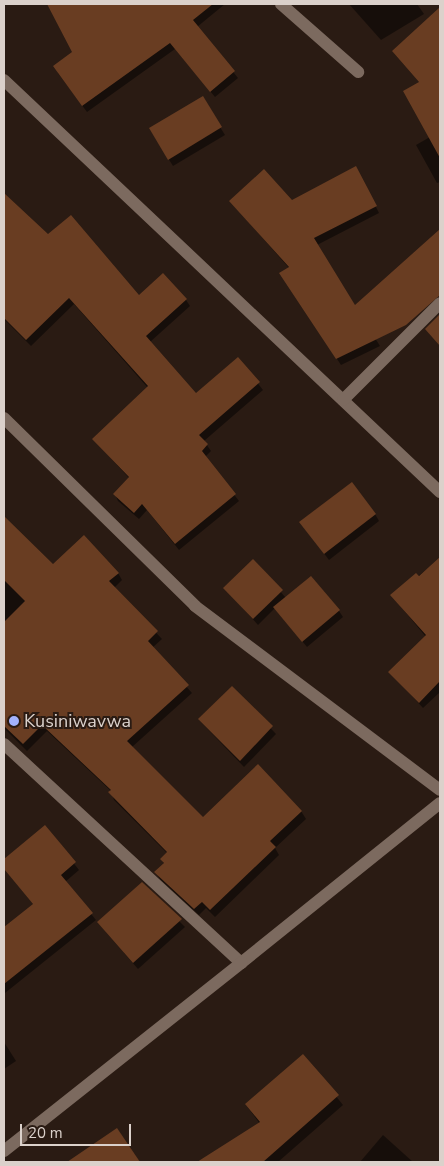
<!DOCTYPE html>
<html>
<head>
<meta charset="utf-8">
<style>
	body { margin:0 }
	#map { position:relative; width:444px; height:1166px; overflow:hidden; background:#2a1b13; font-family:"Nunito Sans",sans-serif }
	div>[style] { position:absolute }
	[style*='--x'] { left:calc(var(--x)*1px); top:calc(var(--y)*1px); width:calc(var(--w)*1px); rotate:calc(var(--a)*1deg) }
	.shadow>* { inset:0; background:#0007 }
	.building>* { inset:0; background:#693d22 }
	.street>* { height:12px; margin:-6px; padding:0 6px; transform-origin:6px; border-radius:6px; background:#7c6a5f }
	.dots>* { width:14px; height:14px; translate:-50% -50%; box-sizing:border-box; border:2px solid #2a1b13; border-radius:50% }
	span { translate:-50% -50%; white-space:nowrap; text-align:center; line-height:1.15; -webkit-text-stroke:4px #2a1b13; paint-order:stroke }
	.poi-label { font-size:18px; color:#dbd1cb }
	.left { translate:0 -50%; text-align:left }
	.frame { position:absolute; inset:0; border:5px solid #dbd1cb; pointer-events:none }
	.scale { position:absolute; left:20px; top:1124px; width:111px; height:22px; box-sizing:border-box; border:2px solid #dbd1cb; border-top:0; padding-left:6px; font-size:15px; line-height:18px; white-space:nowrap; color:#dbd1cb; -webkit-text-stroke:4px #2a1b13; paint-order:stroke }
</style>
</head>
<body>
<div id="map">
	<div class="shadow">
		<div style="clip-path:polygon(48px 4px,225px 4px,197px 27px,238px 78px,215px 97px,175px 49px,87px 112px,58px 73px,74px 52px)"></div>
		<div style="clip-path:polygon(349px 4px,417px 4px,424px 14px,381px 40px)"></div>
		<div style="clip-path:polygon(430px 18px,440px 30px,440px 182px,437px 183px,416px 145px,430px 137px,420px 83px,393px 52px)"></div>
		<div style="clip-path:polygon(202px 98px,225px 135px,173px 166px,150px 129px)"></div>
		<div style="clip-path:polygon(360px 175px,379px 213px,317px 245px,380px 346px,341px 365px,285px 280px,289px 268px,231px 202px,292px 201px)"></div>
		<div style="clip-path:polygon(18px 208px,48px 236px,139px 297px,186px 300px,190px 306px,150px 342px,196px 395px,238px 358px,263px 390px,204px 441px,211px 451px,205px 457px,239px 501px,179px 550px,147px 510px,139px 519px,118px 501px,115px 494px,129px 478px,93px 439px,148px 388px,74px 304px,31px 346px,4px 319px,4px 216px)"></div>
		<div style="clip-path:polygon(375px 514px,379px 521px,329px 560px,301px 523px)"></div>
		<div style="clip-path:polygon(4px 518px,53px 566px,118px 573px,122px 580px,114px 588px,162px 639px,152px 648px,192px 693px,132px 747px,203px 818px,301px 811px,306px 819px,275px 848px,279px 855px,215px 917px,206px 908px,199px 915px,160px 879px,156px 872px,164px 864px,161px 859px,167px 853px,114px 800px,111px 791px,47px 731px,27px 751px,4px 728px)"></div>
		<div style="clip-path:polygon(440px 559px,440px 628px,427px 639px,440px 653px,440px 692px,423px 708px,390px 672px,426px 637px,392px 596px)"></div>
		<div style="clip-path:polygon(253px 561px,286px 598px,339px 611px,343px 617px,307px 647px,275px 608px,258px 625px,225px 588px)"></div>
		<div style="clip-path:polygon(232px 687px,276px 734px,244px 767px,199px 720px)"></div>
		<div style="clip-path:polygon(45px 827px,79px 870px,65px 882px,96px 920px,5px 993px,4px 929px,34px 905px,5px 870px,4px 861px)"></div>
		<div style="clip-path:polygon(142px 884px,185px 927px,138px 969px,98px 923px)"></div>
		<div style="clip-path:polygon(4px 1042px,16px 1061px,4px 1069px)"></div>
		<div style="clip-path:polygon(303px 1055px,343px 1105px,278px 1162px,199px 1162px,260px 1124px,246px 1105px)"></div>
		<div style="clip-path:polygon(117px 1130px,139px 1162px,69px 1162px)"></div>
		<div style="clip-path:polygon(383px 1135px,413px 1162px,360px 1162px)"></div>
	</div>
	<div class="building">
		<div style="clip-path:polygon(47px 4px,213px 4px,193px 20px,235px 71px,210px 92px,170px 43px,82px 106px,53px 66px,72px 52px)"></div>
		<div style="clip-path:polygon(440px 7px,440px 158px,403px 91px,419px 82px,392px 51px)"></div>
		<div style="clip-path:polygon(203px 96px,222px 127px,168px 160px,149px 128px)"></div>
		<div style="clip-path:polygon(356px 166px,377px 206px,314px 238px,355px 305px,440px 229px,440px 295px,406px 325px,336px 359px,279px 273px,289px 267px,229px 201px,264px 169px,292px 200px)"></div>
		<div style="clip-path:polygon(4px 193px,48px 234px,71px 215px,139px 295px,163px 273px,187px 299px,146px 336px,196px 393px,238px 357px,260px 382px,199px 435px,208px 444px,202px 451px,236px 494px,175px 544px,142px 504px,134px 513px,113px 494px,129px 477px,92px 439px,148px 386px,69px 298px,26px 340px,4px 318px)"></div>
		<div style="clip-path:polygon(440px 314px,440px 346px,425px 329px)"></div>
		<div style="clip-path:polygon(352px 482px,376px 514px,324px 554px,299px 522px)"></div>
		<div style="clip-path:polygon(4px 516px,53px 564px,84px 535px,119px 573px,109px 581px,158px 631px,148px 641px,189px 685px,127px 741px,203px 817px,258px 764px,302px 811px,270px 841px,276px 847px,210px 910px,202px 902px,194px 909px,154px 872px,164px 863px,160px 859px,167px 852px,108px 792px,111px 790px,42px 725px,23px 744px,4px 726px,4px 622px,25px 601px,4px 580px)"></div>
		<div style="clip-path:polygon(440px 557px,440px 681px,419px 703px,388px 672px,426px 635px,390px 595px,416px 573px,419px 576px)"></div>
		<div style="clip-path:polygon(253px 559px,283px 590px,253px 619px,223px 588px)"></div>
		<div style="clip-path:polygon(311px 576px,340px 610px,302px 642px,273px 607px)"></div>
		<div style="clip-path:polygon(232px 686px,273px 726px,240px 761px,198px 719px)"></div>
		<div style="clip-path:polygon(45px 825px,76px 862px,61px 875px,93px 913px,4px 984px,4px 927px,33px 904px,4px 869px,4px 859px)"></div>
		<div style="clip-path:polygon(142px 882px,182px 919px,133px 963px,97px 922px)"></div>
		<div style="clip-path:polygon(303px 1054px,339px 1095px,263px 1162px,197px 1162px,260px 1122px,245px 1104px)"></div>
		<div style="clip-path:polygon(117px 1128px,140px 1162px,67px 1162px)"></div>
	</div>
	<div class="street">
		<div style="--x:281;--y:4;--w:103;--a:41.4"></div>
		<div style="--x:4;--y:80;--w:600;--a:43.38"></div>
		<div style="--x:343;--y:400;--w:137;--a:-45"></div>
		<div style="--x:4;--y:418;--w:268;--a:44.5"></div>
		<div style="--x:195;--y:606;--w:306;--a:36.9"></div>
		<div style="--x:4;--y:744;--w:323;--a:42.7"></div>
		<div style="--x:241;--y:963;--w:255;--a:-38.8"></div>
		<div style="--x:4;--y:1151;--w:303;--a:-38.4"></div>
	</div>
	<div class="dots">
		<div style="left:14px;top:721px;background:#a3b2fd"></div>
	</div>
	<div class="poi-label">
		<span class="left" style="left:24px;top:721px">Kusiniwavwa</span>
	</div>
	<div class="frame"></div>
	<div class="scale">20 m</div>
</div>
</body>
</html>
